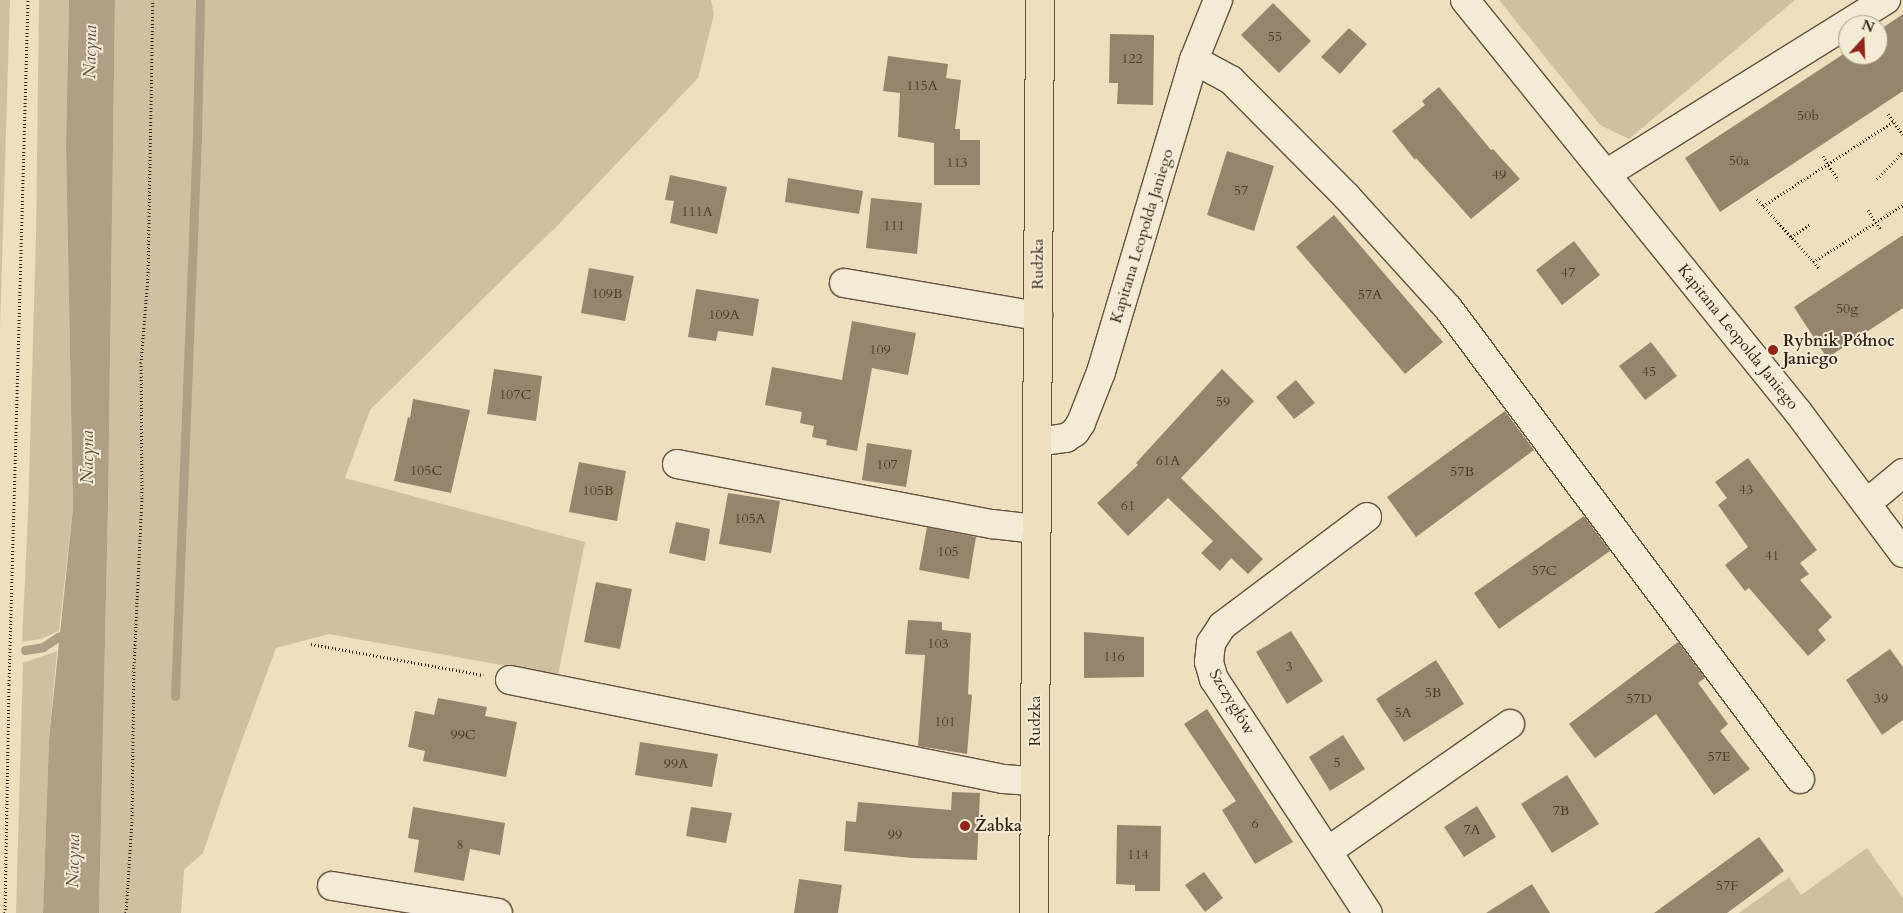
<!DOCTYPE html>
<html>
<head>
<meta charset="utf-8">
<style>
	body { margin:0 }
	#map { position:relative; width:1903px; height:913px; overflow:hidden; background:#eee0be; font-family:Cardo,serif }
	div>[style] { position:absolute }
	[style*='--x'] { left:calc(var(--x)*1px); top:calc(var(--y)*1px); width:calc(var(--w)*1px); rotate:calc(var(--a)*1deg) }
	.green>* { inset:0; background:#cfc0a1 }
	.water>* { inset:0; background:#af9f84 }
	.stream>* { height:9px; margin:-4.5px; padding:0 4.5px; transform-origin:4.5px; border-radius:4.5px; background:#af9f84 }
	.building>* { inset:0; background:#95856c }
	.path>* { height:3px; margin-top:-1.5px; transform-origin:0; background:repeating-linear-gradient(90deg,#352214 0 1px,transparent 0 3.5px) }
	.roads { filter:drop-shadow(1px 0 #63523e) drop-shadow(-1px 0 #63523e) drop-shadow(0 1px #63523e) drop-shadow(0 -1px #63523e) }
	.minor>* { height:28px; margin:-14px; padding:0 14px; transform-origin:14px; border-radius:14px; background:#f4ebd5 }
	.major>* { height:28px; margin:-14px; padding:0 14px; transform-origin:14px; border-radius:14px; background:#eee0be }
	.dots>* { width:14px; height:14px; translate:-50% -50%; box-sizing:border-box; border:2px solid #f4ebd5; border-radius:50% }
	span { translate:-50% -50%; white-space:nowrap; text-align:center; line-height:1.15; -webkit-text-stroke:4px #f4ebd5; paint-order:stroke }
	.number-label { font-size:14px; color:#4d3b2a }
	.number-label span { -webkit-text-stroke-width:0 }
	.street-label { font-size:16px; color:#352214 }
	.poi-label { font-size:16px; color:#352214; font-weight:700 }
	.left { translate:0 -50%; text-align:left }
	.water-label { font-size:18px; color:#604e3b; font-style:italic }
	.north { position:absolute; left:1838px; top:15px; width:50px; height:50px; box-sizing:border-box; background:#f4ebd5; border:1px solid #a89b88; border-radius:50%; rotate:20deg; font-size:14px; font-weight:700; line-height:20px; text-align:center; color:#352214 }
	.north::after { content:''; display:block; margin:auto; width:18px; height:22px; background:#8f2418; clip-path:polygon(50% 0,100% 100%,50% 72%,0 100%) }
</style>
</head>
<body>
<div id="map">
	<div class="green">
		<div style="clip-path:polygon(0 0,10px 0,0 329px)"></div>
		<div style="clip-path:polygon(39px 0,69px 0,66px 146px,73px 508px,59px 631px,41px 639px,22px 642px,28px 514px,36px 235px)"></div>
		<div style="clip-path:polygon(115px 0,711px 0,714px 14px,698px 78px,560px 223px,370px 410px,345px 478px,585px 542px,558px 675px,329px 634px,276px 648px,234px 762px,203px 853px,184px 870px,181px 913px,99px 913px,108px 507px)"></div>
		<div style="clip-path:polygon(1499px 0,1795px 0,1629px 139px,1600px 125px)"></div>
		<div style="clip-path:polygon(57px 651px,49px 739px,43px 913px,16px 913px,23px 663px)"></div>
		<div style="clip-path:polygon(1867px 848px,1903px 898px,1903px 913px,1739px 913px,1789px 877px,1801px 895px)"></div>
	</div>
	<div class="water">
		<div style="clip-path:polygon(69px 0,115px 0,108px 507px,99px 913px,43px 913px,49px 739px,73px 508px,66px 146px)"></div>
	</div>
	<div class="stream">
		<div style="--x:25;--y:650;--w:18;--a:-9"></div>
		<div style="--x:43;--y:647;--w:18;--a:-34"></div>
		<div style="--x:58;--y:637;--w:13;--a:-18"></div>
		<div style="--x:175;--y:696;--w:561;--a:-87.75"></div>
		<div style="--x:197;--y:135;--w:135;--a:-88.7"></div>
	</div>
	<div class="building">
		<div style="clip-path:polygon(1273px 3px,1311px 41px,1279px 73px,1241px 35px)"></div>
		<div style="clip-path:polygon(1903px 14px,1903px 91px,1720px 212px,1685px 158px,1848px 51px,1848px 55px,1878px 55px,1878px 31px)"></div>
		<div style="clip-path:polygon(1349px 28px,1367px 44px,1340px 74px,1321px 57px)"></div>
		<div style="clip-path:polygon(1110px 34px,1154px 35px,1153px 105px,1117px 104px,1118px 83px,1109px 83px)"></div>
		<div style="clip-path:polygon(888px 56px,948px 64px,946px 78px,961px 80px,955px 129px,960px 129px,960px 140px,980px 140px,980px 185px,934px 185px,934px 143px,898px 137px,900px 93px,883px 91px)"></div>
		<div style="clip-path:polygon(1439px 87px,1491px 150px,1493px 149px,1520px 179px,1471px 219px,1416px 158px,1415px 160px,1392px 131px,1425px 105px,1422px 101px)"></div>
		<div style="clip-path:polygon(1227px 151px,1274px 166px,1254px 231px,1207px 215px)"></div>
		<div style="clip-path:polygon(670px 175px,727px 187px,717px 234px,670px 223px,674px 201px,665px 200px)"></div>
		<div style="clip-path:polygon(788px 178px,863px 191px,859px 214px,785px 202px)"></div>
		<div style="clip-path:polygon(871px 198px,922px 203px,917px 254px,866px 248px)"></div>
		<div style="clip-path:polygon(1334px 215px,1443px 342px,1405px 374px,1296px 247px)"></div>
		<div style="clip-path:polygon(1903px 235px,1903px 308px,1827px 358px,1794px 307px)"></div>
		<div style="clip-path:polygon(1574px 241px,1600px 275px,1562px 305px,1536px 270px)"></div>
		<div style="clip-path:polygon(589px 268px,634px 276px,625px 321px,581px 313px)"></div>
		<div style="clip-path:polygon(696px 289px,759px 299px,753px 336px,718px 331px,716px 341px,688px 337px)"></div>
		<div style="clip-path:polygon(852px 321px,916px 333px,908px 375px,872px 368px,857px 451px,826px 445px,827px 440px,812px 437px,814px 426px,800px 423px,802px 412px,765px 405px,772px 367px,842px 380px)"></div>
		<div style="clip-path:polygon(1651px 342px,1677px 376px,1645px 400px,1619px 366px)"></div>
		<div style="clip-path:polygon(494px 369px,542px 376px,536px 421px,487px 414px)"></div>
		<div style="clip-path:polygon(1222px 369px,1254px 401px,1181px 478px,1263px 559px,1248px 574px,1231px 558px,1220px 571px,1201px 553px,1213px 541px,1168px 498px,1128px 536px,1097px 503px,1138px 465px,1136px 463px)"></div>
		<div style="clip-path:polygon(1296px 380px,1315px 403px,1294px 419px,1276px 397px)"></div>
		<div style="clip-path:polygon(413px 399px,470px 410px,451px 493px,394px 481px,408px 417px,410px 418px)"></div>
		<div style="clip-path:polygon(1505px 411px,1534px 450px,1416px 537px,1387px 497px)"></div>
		<div style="clip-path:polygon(867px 443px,912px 450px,906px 487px,862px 480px)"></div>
		<div style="clip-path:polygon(1748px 458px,1817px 550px,1800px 563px,1809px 574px,1800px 580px,1832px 617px,1818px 630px,1826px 640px,1808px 656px,1749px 588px,1745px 591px,1725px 565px,1748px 547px,1718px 505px,1727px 498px,1715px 482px)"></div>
		<div style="clip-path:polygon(579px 462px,626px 471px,617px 521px,569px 512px)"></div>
		<div style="clip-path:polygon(728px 493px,780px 501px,771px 553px,719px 544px)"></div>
		<div style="clip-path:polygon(1584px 516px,1610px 551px,1499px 629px,1474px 593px)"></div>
		<div style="clip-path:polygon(676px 522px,710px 529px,705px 561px,669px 553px)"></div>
		<div style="clip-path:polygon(927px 527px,976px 537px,969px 579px,919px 570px)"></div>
		<div style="clip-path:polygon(596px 582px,632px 589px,620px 649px,584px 642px)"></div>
		<div style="clip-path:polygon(908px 620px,942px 622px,942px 630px,971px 633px,968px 694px,972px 695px,967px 754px,918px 746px,925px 655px,905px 654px)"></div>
		<div style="clip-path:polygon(1291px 631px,1323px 681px,1287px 704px,1256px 652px)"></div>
		<div style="clip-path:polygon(1084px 632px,1144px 637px,1144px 677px,1084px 678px)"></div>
		<div style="clip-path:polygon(1678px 642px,1705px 678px,1698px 683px,1728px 724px,1720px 731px,1750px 769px,1714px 795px,1656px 714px,1595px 758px,1569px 724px)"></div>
		<div style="clip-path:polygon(1890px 649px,1903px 667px,1903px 720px,1882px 735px,1846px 680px)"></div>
		<div style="clip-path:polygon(1436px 660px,1464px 704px,1404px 742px,1376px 699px)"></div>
		<div style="clip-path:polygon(438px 698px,487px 707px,485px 716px,517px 722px,506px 777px,423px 761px,425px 751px,408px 747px,415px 711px,434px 715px)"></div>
		<div style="clip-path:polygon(1207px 709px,1293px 842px,1255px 864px,1222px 810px,1236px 801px,1184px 724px)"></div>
		<div style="clip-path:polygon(1343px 735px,1365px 769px,1330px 791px,1309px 757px)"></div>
		<div style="clip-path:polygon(640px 742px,718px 754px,712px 787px,635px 775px)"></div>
		<div style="clip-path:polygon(1567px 775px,1599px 824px,1552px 853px,1521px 804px)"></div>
		<div style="clip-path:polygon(952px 792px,980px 793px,977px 860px,912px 858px,844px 851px,846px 821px,856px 822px,858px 802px,951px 810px)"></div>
		<div style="clip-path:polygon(1477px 806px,1496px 837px,1464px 857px,1444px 827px)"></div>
		<div style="clip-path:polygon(413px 807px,505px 823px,500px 855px,470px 849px,464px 881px,414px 872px,419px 840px,408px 838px)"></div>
		<div style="clip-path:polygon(691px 807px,732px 813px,726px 843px,686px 836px)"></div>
		<div style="clip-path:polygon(1117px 825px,1161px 826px,1160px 891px,1135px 891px,1135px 885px,1116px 884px)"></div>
		<div style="clip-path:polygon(1759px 837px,1784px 871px,1727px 913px,1654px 913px)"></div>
		<div style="clip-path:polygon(1204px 872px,1223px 898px,1205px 912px,1185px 885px)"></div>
		<div style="clip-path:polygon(799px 879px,842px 885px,838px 913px,794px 913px)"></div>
		<div style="clip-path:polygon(1532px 884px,1550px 913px,1486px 913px)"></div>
	</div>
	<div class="path">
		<div style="--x:1888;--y:114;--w:26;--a:54"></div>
		<div style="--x:1823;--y:156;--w:28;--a:58"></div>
		<div style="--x:1877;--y:179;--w:37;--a:-46"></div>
		<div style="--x:1757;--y:199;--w:94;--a:48"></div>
		<div style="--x:1763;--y:206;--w:155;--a:-32.9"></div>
		<div style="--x:1868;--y:210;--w:24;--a:57"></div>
		<div style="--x:1791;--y:237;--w:23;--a:-34"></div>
		<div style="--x:1813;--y:262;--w:107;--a:-32.3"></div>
		<div style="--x:311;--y:644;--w:175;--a:10.2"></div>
		<div style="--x:5;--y:913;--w:229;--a:-89"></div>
		<div style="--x:9;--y:684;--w:684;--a:-88.41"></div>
		<div style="--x:126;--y:913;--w:94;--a:-86.3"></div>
		<div style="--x:132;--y:819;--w:153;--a:-89.3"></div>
		<div style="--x:134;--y:666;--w:170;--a:-87.3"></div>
		<div style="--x:142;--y:496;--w:133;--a:-90.4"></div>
		<div style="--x:141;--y:363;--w:87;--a:-85.4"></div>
		<div style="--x:148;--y:276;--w:276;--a:-89"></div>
	</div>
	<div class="roads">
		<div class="minor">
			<div style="--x:1465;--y:0;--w:530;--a:51.05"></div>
			<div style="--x:1798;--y:412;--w:176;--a:53.3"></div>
			<div style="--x:1194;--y:60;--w:42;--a:28.4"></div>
			<div style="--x:1231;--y:80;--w:165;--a:45.2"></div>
			<div style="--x:1347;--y:197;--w:150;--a:47.7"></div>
			<div style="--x:1448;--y:308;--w:588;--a:53.23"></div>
			<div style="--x:1606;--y:174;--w:330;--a:-31.9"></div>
			<div style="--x:844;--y:283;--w:197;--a:9.7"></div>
			<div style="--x:1037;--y:442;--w:29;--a:-8"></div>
			<div style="--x:1066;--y:438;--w:11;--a:-34"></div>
			<div style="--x:1075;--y:432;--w:11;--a:-56"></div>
			<div style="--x:1081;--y:423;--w:55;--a:-68.6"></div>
			<div style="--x:1101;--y:372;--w:326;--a:-73.4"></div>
			<div style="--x:1194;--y:60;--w:65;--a:-68.2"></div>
			<div style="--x:677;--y:464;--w:321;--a:10.8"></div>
			<div style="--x:992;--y:524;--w:44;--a:6.5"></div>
			<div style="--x:1867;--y:503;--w:47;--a:-39.8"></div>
			<div style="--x:1367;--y:517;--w:181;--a:143.1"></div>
			<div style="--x:1222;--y:626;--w:20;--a:123"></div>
			<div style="--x:1211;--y:643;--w:19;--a:96"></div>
			<div style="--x:1209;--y:662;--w:18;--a:74"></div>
			<div style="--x:1214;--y:679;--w:280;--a:56.7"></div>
			<div style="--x:510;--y:680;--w:503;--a:11.35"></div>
			<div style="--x:1003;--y:779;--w:31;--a:4"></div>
			<div style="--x:1328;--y:851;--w:222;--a:-34.9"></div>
			<div style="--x:332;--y:886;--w:168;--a:9.2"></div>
		</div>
		<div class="major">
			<div style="--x:1034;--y:913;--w:913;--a:-89.62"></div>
		</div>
	</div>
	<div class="dots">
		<div style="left:1773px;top:350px;background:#8f2418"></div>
		<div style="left:965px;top:826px;background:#8f2418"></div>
	</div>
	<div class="number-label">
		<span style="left:1275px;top:37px">55</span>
		<span style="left:1132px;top:59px">122</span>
		<span style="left:922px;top:86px">115A</span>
		<span style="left:1808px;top:116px">50b</span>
		<span style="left:1739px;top:161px">50a</span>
		<span style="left:957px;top:163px">113</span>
		<span style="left:1499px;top:175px">49</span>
		<span style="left:1241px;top:191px">57</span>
		<span style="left:697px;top:212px">111A</span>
		<span style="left:894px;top:226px">111</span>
		<span style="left:1568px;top:273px">47</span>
		<span style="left:607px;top:294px">109B</span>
		<span style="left:1370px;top:295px">57A</span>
		<span style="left:1847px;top:309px">50g</span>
		<span style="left:724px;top:315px">109A</span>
		<span style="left:880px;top:350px">109</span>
		<span style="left:1649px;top:372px">45</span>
		<span style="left:515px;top:395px">107C</span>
		<span style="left:1223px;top:402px">59</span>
		<span style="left:1168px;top:461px">61A</span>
		<span style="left:887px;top:465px">107</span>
		<span style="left:426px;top:471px">105C</span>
		<span style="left:1462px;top:472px">57B</span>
		<span style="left:1746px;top:490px">43</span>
		<span style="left:598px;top:491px">105B</span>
		<span style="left:1128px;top:506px">61</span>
		<span style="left:750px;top:519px">105A</span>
		<span style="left:948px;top:552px">105</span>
		<span style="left:1772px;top:556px">41</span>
		<span style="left:1544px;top:571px">57C</span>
		<span style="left:938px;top:644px">103</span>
		<span style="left:1114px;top:657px">116</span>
		<span style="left:1289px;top:667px">3</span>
		<span style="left:1433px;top:693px">5B</span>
		<span style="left:1639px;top:699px">57D</span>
		<span style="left:1881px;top:699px">39</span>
		<span style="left:1403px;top:713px">5A</span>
		<span style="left:945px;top:722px">101</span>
		<span style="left:463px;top:735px">99C</span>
		<span style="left:1719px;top:757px">57E</span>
		<span style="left:1337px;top:763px">5</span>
		<span style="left:676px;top:764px">99A</span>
		<span style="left:1561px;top:811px">7B</span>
		<span style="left:1255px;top:824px">6</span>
		<span style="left:1472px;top:830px">7A</span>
		<span style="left:895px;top:835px">99</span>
		<span style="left:460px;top:845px">8</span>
		<span style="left:1138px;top:855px">114</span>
		<span style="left:1727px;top:886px">57F</span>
	</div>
	<div class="street-label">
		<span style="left:1142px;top:236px;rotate:-73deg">Kapitana Leopolda Janiego</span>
		<span style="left:1038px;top:264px;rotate:-90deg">Rudzka</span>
		<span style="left:1738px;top:337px;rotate:51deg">Kapitana Leopolda Janiego</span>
		<span style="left:1232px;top:702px;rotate:59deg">Szczygłów</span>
		<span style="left:1035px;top:721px;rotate:-90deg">Rudzka</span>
	</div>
	<div class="poi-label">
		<span class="left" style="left:1783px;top:350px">Rybnik Północ<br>Janiego</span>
		<span class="left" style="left:975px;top:826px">Żabka</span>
	</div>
	<div class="water-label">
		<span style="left:91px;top:52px;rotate:-89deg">Nacyna</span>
		<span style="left:88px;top:457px;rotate:-90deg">Nacyna</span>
		<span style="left:74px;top:861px;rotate:-89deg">Nacyna</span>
	</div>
	<div class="north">N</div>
</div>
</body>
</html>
